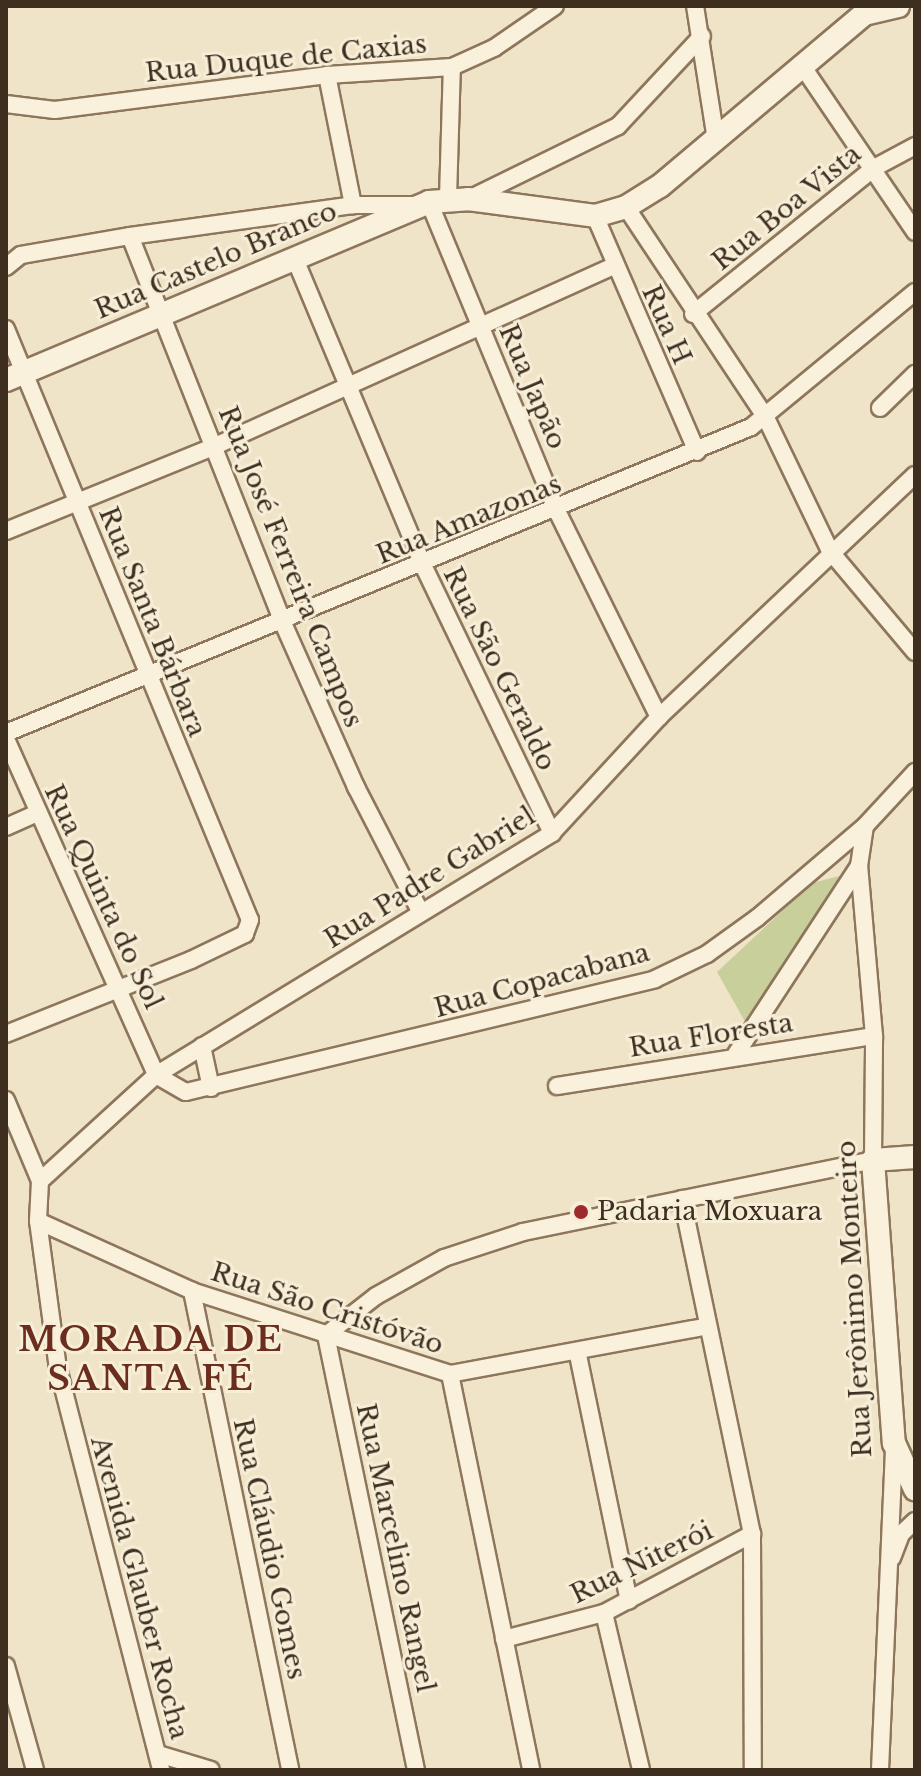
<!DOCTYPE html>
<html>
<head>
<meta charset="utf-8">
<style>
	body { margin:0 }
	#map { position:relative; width:921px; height:1776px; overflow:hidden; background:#f0e4c8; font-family:"Libre Baskerville",serif }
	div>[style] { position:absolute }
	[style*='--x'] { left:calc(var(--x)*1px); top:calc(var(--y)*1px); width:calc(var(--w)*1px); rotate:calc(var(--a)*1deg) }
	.green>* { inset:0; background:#c9cf9b }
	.roads { filter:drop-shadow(2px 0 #8d765c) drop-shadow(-2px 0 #8d765c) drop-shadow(0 2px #8d765c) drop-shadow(0 -2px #8d765c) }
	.street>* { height:16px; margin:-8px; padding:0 8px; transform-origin:8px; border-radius:8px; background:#faf1dc }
	.secondary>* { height:22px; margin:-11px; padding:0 11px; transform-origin:11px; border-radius:11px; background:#faf1dc }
	.dots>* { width:22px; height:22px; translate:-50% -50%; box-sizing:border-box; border:4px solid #f7eed8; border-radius:50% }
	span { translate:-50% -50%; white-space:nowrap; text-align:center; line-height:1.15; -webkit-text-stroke:6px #f7eed8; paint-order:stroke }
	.street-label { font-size:26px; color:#3d2e20 }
	.poi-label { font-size:26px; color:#3d2e20 }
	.left { translate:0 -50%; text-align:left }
	.district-label { font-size:34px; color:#6b2e1e; font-weight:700; letter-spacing:2px }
	.frame { position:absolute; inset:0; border:8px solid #3d2e20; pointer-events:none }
</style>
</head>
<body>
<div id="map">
	<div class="green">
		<div style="clip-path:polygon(843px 875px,844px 877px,747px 1025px,717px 972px,812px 883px)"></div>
	</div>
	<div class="roads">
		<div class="street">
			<div style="--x:695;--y:6;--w:136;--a:81.1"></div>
			<div style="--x:801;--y:64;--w:203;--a:55.8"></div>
			<div style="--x:327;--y:75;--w:133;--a:78.7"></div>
			<div style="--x:6;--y:104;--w:49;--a:7"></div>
			<div style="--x:55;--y:110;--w:274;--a:-7.3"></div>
			<div style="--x:327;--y:75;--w:125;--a:-3.7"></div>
			<div style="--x:452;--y:67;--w:46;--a:-24.3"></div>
			<div style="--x:494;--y:48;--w:74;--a:-34.5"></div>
			<div style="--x:448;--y:198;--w:131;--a:-88.3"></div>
			<div style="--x:469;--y:199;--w:166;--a:-26.1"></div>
			<div style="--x:618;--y:126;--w:123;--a:-47"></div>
			<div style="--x:429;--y:202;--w:334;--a:67.5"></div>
			<div style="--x:557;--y:511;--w:230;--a:63.7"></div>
			<div style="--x:626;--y:207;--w:253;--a:56.4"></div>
			<div style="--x:766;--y:418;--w:148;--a:64.3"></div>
			<div style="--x:830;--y:551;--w:132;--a:49.9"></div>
			<div style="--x:595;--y:216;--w:257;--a:66.6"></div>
			<div style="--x:130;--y:236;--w:416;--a:68.4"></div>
			<div style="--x:283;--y:623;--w:180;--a:66"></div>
			<div style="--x:356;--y:787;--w:140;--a:62.7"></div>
			<div style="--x:295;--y:259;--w:329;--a:67.3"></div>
			<div style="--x:422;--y:563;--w:300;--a:64.3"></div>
			<div style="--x:6;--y:267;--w:19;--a:-39"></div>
			<div style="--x:21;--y:255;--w:111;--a:-9.9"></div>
			<div style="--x:130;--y:236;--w:225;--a:-7.9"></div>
			<div style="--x:353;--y:205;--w:60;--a:0"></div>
			<div style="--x:693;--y:314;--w:233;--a:-38.9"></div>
			<div style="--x:874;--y:168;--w:47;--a:-28.2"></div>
			<div style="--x:6;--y:329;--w:639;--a:67.57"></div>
			<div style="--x:250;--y:920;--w:15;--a:110"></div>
			<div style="--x:245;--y:934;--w:60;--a:154.3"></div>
			<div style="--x:191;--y:960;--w:199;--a:158.2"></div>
			<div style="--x:880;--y:408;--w:49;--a:-44.2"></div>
			<div style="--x:6;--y:531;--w:226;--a:-22.1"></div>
			<div style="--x:215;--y:446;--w:438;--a:-24.3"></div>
			<div style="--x:6;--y:733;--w:805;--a:-22.33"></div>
			<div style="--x:751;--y:427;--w:212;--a:-39.5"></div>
			<div style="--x:6;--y:739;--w:368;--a:65.9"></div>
			<div style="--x:156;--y:1075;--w:34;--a:30"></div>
			<div style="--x:186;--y:1092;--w:482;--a:-13.5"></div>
			<div style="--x:655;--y:979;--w:58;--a:-25.7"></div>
			<div style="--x:707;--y:954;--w:62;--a:-35.8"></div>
			<div style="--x:757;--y:918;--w:142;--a:-40.4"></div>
			<div style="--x:865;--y:826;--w:74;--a:-47.2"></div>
			<div style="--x:6;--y:827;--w:35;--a:-24"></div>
			<div style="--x:202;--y:1046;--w:43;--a:77.9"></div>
			<div style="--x:736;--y:1054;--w:225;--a:-56.8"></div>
			<div style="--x:557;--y:1086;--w:321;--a:-9"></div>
			<div style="--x:6;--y:1100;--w:88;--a:67.2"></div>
			<div style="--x:40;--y:1181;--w:40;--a:92.9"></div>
			<div style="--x:38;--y:1221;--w:148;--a:82.3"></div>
			<div style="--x:58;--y:1368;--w:415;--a:75.6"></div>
			<div style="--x:40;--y:1181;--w:157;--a:-42.4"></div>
			<div style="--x:156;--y:1075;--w:464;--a:-31.4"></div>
			<div style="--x:552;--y:833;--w:158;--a:-47.3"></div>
			<div style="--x:659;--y:717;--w:352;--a:-43.4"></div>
			<div style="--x:682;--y:1199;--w:342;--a:78.2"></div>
			<div style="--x:752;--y:1534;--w:236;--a:89.8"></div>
			<div style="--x:38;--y:1221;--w:169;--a:24.4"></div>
			<div style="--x:192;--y:1291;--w:271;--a:17.8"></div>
			<div style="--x:450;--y:1374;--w:262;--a:-10.5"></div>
			<div style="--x:192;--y:1291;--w:489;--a:78.4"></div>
			<div style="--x:578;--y:1355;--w:251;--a:78.3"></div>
			<div style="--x:450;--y:1374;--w:404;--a:78.4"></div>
			<div style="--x:892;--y:1558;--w:26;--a:-69"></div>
			<div style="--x:901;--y:1534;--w:19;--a:-43"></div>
			<div style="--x:604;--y:1613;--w:161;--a:76.7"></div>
			<div style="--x:504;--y:1639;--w:103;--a:-14.6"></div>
			<div style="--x:604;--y:1613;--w:168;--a:-28.1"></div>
			<div style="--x:6;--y:1666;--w:108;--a:74.4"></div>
			<div style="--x:158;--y:1754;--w:55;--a:16.8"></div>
			<div style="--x:416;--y:1770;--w:444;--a:-101.7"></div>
			<div style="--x:326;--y:1335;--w:63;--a:-38"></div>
			<div style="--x:376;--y:1296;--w:78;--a:-29.2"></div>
			<div style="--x:444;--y:1258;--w:83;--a:-18.2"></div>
			<div style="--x:523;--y:1232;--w:357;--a:-11.6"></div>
			<div style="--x:873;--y:1160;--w:124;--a:-89.5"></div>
			<div style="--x:874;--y:1036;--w:171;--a:-95"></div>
			<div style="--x:859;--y:866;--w:40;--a:-81.5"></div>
			<div style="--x:880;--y:1770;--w:326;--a:-87.5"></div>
		</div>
		<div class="secondary">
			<div style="--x:6;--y:380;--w:459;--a:-22.8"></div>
			<div style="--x:429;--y:202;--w:39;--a:-4"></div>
			<div style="--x:468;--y:199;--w:128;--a:7.6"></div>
			<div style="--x:595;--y:216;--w:32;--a:-16"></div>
			<div style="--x:626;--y:207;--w:40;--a:-32"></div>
			<div style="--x:660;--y:186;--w:267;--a:-40.1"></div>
			<div style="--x:864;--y:14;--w:35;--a:-13"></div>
			<div style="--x:915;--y:1157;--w:42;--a:175.9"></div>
			<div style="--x:873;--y:1160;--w:284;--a:85.8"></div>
			<div style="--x:894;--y:1443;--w:51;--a:65.5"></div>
		</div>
	</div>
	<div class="dots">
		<div style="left:581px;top:1212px;background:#9e2a2b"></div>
	</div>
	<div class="street-label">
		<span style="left:286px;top:59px;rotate:-6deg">Rua Duque de Caxias</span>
		<span style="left:787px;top:208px;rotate:-39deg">Rua Boa Vista</span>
		<span style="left:216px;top:261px;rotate:-23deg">Rua Castelo Branco</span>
		<span style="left:666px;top:325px;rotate:66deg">Rua H</span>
		<span style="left:532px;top:387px;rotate:67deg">Rua Japão</span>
		<span style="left:469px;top:520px;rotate:-22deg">Rua Amazonas</span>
		<span style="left:290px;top:567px;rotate:68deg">Rua José Ferreira Campos</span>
		<span style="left:152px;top:622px;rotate:68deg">Rua Santa Bárbara</span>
		<span style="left:499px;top:669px;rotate:64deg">Rua São Geraldo</span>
		<span style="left:430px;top:878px;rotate:-32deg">Rua Padre Gabriel</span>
		<span style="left:103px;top:897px;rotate:65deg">Rua Quinta do Sol</span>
		<span style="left:542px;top:981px;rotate:-15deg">Rua Copacabana</span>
		<span style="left:711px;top:1036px;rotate:-9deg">Rua Floresta</span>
		<span style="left:855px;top:1299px;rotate:-93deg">Rua Jerônimo Monteiro</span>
		<span style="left:327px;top:1309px;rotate:18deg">Rua São Cristóvão</span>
		<span style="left:395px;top:1548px;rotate:78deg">Rua Marcelino Rangel</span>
		<span style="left:269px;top:1549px;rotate:78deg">Rua Cláudio Gomes</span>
		<span style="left:642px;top:1563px;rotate:-26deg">Rua Niterói</span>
		<span style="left:139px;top:1588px;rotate:75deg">Avenida Glauber Rocha</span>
	</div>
	<div class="poi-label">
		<span class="left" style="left:597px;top:1212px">Padaria Moxuara</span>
	</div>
	<div class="district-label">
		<span style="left:151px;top:1359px">MORADA DE<br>SANTA FÉ</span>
	</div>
	<div class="frame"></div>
</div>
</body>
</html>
